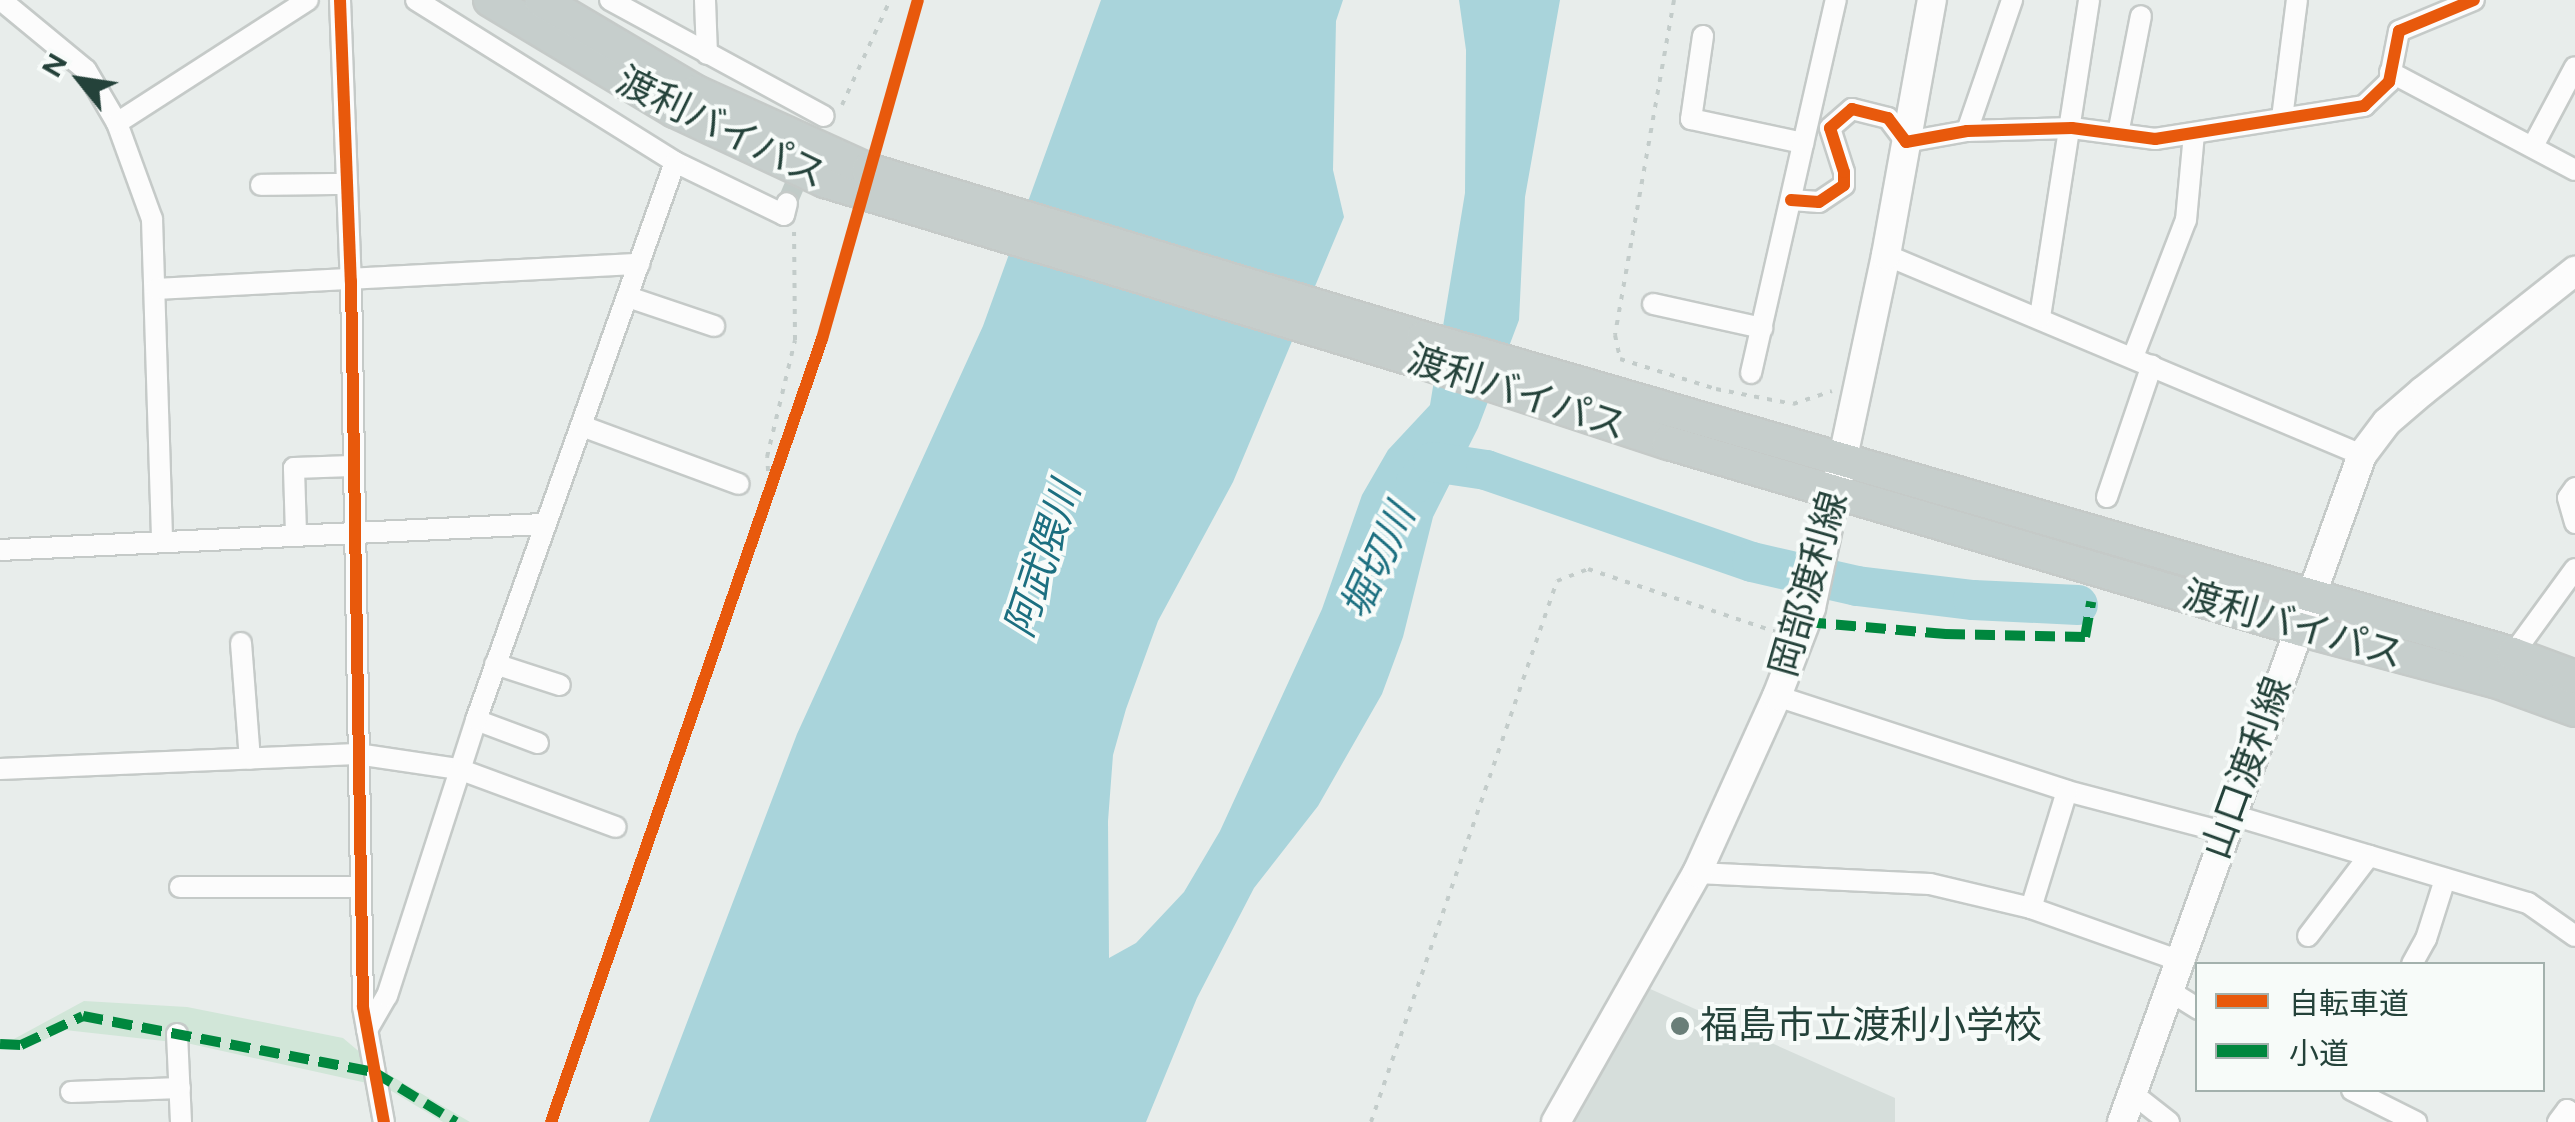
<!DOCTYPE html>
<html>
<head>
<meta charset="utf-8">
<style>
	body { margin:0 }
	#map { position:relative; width:2575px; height:1122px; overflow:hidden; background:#e8edeb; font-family:Figtree,"Noto Sans JP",sans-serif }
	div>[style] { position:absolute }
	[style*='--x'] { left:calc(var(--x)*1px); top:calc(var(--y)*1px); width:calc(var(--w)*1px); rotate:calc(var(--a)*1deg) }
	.built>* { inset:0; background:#d6dedb }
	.green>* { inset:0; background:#d1e6d8 }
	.water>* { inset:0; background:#a9d4db }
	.river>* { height:40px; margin:-20px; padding:0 20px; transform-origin:20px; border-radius:20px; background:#a9d4db }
	.minor-tunnel>* { height:20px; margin-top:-10px; transform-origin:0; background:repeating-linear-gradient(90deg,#c1cbc8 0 20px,transparent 0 30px) }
	.path>* { height:4px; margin-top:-2px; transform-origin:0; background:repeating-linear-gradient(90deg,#c3ccca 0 5px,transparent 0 13px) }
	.roads { filter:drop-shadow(2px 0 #c5cac8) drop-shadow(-2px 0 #c5cac8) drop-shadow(0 2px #c5cac8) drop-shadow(0 -2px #c5cac8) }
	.minor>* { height:20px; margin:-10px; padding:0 10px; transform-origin:10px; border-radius:10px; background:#fcfcfc }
	.secondary>* { height:28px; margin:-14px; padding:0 14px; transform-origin:14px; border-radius:14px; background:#fcfcfc }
	.trunk>* { height:32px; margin:-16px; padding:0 16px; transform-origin:16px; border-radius:16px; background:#c6cecc }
	.quiet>* { height:10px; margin-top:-5px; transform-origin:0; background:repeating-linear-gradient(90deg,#00873e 0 20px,transparent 0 30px) }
	.cycleway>* { height:12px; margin:-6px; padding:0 6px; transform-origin:6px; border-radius:6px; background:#e8590c }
	.dots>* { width:28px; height:28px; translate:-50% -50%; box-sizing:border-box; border:5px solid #f7fbf9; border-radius:50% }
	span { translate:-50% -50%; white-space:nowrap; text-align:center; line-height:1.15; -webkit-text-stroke:8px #f7fbf9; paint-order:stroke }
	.street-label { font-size:38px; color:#24423a }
	.poi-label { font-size:38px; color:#24423a }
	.left { translate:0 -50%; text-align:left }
	.water-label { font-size:40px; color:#1c6f80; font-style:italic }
	.legend { position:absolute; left:2195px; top:962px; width:350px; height:130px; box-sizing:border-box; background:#f7fbf9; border:2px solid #a3b1ad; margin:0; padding:12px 18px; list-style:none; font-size:30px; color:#24423a }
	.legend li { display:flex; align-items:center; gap:20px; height:50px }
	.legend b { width:50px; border:2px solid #a3b1ad }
	.north { position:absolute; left:30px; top:30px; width:100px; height:100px; -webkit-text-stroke:8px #f7fbf9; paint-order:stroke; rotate:300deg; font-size:28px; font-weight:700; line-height:40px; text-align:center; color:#24423a }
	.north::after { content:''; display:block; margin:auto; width:35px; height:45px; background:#24423a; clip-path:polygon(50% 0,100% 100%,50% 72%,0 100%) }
</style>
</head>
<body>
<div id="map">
	<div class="built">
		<div style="clip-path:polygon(1648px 988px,1895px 1098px,1895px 1122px,1574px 1122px)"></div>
	</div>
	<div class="green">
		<div style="clip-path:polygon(84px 1001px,187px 1007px,343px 1038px,381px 1070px,470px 1122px,443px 1122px,385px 1087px,191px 1044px,65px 1030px,23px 1050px,0 1050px,0 1039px,14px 1039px)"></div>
	</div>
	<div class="water">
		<div style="clip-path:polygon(1101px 0,1343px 0,1336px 21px,1333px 170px,1344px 217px,1233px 482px,1158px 621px,1126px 709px,1113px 755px,1108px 821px,1109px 958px,1136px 943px,1184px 892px,1220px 831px,1322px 609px,1362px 495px,1388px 450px,1430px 405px,1465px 193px,1466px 50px,1459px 0,1560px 0,1525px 197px,1519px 320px,1478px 428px,1433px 517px,1403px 637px,1382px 694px,1318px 806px,1254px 888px,1197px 998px,1146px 1122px,649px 1122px,797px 734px,983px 326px)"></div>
	</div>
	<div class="river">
		<div style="--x:1416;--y:483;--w:27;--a:-51"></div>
		<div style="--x:1433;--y:462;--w:54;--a:8.6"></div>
		<div style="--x:1486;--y:470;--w:281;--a:19.1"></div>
		<div style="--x:1752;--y:562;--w:108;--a:12.9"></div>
		<div style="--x:1857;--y:586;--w:117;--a:6.9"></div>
		<div style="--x:1973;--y:600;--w:105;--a:2.7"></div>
	</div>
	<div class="minor-tunnel">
		<div style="--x:787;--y:203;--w:95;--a:-67"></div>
	</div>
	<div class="path">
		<div style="--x:1674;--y:0;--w:340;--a:100"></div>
		<div style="--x:1615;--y:335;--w:25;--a:78"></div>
		<div style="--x:1620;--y:359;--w:101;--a:17.4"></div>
		<div style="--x:1716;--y:389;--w:78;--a:11"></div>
		<div style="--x:1793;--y:404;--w:41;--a:-18.4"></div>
		<div style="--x:842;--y:105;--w:115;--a:-65.4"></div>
		<div style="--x:769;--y:484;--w:27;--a:-94"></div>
		<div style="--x:767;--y:457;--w:120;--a:-76.5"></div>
		<div style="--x:795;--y:340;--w:108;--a:-90.5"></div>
		<div style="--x:1371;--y:1122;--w:572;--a:-71.03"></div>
		<div style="--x:1557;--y:581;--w:33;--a:-21"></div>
		<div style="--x:1588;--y:569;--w:198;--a:18.5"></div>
	</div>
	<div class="roads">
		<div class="minor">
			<div style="--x:1;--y:0;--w:110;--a:39.5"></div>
			<div style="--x:86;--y:70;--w:61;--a:59.7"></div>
			<div style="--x:117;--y:123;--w:102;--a:70"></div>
			<div style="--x:152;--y:219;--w:320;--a:88.2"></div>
			<div style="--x:340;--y:0;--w:281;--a:87.8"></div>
			<div style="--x:351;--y:281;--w:726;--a:89.05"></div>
			<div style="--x:363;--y:1007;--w:117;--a:79.7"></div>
			<div style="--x:416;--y:0;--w:305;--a:32"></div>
			<div style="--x:675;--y:162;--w:121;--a:25.9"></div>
			<div style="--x:784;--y:215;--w:12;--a:-76"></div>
			<div style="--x:610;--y:0;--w:243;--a:28.5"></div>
			<div style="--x:705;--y:0;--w:54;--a:87.9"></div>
			<div style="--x:1703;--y:36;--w:84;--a:98.2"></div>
			<div style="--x:1691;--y:119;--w:115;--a:12.1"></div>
			<div style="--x:2390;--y:72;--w:209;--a:27.9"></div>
			<div style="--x:2282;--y:118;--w:119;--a:-82.8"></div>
			<div style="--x:117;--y:123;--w:227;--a:-32.8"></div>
			<div style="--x:1967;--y:131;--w:139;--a:-71"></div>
			<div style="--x:2118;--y:134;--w:120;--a:-79"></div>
			<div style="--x:2533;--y:146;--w:89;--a:-62"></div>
			<div style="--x:261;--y:185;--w:85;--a:-0.7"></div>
			<div style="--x:1791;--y:200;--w:28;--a:4"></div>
			<div style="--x:1819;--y:202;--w:30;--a:-34"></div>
			<div style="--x:1844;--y:185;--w:13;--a:-90"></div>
			<div style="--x:1844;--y:172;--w:46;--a:-107.7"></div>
			<div style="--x:1830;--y:128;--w:29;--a:-41"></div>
			<div style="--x:1852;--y:109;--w:37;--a:14"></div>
			<div style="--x:1888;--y:118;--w:30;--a:53"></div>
			<div style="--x:1906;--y:142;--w:62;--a:-10.2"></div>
			<div style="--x:1967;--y:131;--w:105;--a:-1.6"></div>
			<div style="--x:2072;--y:128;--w:84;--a:7.5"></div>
			<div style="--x:2155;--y:139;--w:212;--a:-9"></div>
			<div style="--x:2364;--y:106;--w:35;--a:-44"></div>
			<div style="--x:2389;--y:82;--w:52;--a:-78.9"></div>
			<div style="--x:2399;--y:31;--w:81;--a:-22.5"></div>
			<div style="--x:1886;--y:255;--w:516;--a:22.79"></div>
			<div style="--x:156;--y:289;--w:484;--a:-3"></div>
			<div style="--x:628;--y:297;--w:91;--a:18.6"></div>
			<div style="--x:1653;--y:304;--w:112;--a:12.4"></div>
			<div style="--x:2040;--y:317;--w:321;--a:-81.2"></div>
			<div style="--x:2133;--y:357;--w:147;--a:-68.9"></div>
			<div style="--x:2186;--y:220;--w:87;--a:-84.7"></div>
			<div style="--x:1751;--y:373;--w:383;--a:-77.2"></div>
			<div style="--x:582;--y:426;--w:167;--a:20.3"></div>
			<div style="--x:2575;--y:488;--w:12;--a:125"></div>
			<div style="--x:2568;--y:498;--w:26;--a:74"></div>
			<div style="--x:2107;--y:497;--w:139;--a:-71.2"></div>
			<div style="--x:296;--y:533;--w:65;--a:-91.8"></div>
			<div style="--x:294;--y:468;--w:58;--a:-2"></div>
			<div style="--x:0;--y:550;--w:545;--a:-2.74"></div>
			<div style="--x:241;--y:643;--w:116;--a:85.6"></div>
			<div style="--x:2513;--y:654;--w:105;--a:-53.9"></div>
			<div style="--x:495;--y:664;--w:68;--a:17.9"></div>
			<div style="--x:1777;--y:696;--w:305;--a:18.1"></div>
			<div style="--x:2067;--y:791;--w:161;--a:14.7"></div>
			<div style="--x:476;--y:720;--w:66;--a:20.4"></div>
			<div style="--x:0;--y:769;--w:357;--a:-2.4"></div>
			<div style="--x:357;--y:754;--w:103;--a:8.4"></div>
			<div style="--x:459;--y:769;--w:167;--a:20.3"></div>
			<div style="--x:2229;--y:814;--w:312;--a:16.6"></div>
			<div style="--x:2528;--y:903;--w:57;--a:35.1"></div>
			<div style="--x:1697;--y:873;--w:233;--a:2.7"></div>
			<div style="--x:1930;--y:884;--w:104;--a:13.4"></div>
			<div style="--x:2031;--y:908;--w:156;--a:19.5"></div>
			<div style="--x:180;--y:887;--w:179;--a:0"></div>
			<div style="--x:2031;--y:908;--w:122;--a:-72.9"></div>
			<div style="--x:2308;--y:936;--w:101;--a:-52.7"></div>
			<div style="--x:2412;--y:964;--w:29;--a:-61"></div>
			<div style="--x:2426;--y:939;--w:63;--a:-72.4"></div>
			<div style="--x:2168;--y:990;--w:36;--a:32"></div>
			<div style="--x:367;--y:1030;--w:39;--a:-60"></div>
			<div style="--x:387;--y:996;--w:290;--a:-72.1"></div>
			<div style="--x:476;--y:720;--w:592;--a:-70.37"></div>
			<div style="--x:177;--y:1034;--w:88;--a:87.4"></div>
			<div style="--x:2352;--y:1090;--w:72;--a:26.6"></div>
			<div style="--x:71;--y:1092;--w:109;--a:-2.1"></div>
			<div style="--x:2132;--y:1093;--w:47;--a:38.1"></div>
			<div style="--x:2558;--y:1122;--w:15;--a:-53"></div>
			<div style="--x:2567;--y:1110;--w:9;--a:32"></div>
		</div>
		<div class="secondary">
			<div style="--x:1556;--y:1122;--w:286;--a:-60.5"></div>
			<div style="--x:1697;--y:873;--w:194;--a:-65.7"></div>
			<div style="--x:1777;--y:696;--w:94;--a:-68.9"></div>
			<div style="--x:1811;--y:608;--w:361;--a:-78"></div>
			<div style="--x:1886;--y:255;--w:259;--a:-79.8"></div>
			<div style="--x:2122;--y:1122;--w:709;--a:-70.21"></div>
			<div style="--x:2362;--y:455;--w:41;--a:-52.9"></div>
			<div style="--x:2387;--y:422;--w:48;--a:-40.7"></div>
			<div style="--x:2423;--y:391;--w:194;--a:-38.3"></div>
		</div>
		<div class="trunk">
			<div style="--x:490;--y:0;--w:216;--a:31"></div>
			<div style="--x:675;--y:111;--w:166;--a:25"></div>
			<div style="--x:825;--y:181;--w:627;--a:16.87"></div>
			<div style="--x:1425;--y:363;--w:257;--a:18.2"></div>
			<div style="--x:1669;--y:443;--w:657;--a:16.45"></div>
			<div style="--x:2299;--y:629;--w:203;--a:14.9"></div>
			<div style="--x:2495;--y:681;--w:85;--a:19.9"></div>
			<div style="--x:541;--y:0;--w:180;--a:30.7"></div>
			<div style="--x:696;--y:92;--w:189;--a:24.4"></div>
			<div style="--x:868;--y:170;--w:580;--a:16.84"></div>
			<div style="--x:1423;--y:338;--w:1135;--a:16.17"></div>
			<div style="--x:2513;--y:654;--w:66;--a:20.4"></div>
		</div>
	</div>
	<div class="quiet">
		<div style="--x:1806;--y:622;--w:140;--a:4.9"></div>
		<div style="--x:1945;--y:634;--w:140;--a:1.2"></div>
		<div style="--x:2085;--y:637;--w:36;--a:-80"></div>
		<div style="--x:0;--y:1044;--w:21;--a:3"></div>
		<div style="--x:21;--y:1045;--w:68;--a:-25.1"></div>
		<div style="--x:83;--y:1016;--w:296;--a:10.9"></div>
		<div style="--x:374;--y:1072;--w:96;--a:31.4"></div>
	</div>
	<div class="cycleway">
		<div style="--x:340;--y:0;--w:281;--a:87.8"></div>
		<div style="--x:351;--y:281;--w:726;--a:89.05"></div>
		<div style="--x:363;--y:1007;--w:117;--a:79.7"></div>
		<div style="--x:1791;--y:200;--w:28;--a:4"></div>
		<div style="--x:1819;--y:202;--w:30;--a:-34"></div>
		<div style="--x:1844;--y:185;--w:13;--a:-90"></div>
		<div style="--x:1844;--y:172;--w:46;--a:-107.7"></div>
		<div style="--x:1830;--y:128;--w:29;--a:-41"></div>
		<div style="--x:1852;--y:109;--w:37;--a:14"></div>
		<div style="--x:1888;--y:118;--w:30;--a:53"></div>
		<div style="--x:1906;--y:142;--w:62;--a:-10.2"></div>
		<div style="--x:1967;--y:131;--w:105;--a:-1.6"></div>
		<div style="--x:2072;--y:128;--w:84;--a:7.5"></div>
		<div style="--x:2155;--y:139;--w:212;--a:-9"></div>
		<div style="--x:2364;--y:106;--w:35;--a:-44"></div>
		<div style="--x:2389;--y:82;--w:52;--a:-78.9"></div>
		<div style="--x:2399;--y:31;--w:81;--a:-22.5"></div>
		<div style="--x:551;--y:1122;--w:829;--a:-70.91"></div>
		<div style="--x:822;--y:339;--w:352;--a:-74.2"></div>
	</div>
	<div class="dots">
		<div style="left:1680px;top:1026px;background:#697e78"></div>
	</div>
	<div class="street-label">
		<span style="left:721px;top:128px;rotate:26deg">渡利バイパス</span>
		<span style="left:1517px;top:393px;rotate:18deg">渡利バイパス</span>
		<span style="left:1809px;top:584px;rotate:-74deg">岡部渡利線</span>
		<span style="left:2293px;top:625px;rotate:16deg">渡利バイパス</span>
		<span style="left:2247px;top:768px;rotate:-70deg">山口渡利線</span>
	</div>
	<div class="poi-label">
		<span class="left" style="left:1700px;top:1026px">福島市立渡利小学校</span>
	</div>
	<div class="water-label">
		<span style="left:1042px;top:559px;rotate:-72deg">阿武隈川</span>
		<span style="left:1377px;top:561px;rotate:-65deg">堀切川</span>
	</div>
	<ul class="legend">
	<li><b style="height:12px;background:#e8590c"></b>自転車道</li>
	<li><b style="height:12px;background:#00873e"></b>小道</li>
	</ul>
	<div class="north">N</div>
</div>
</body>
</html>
